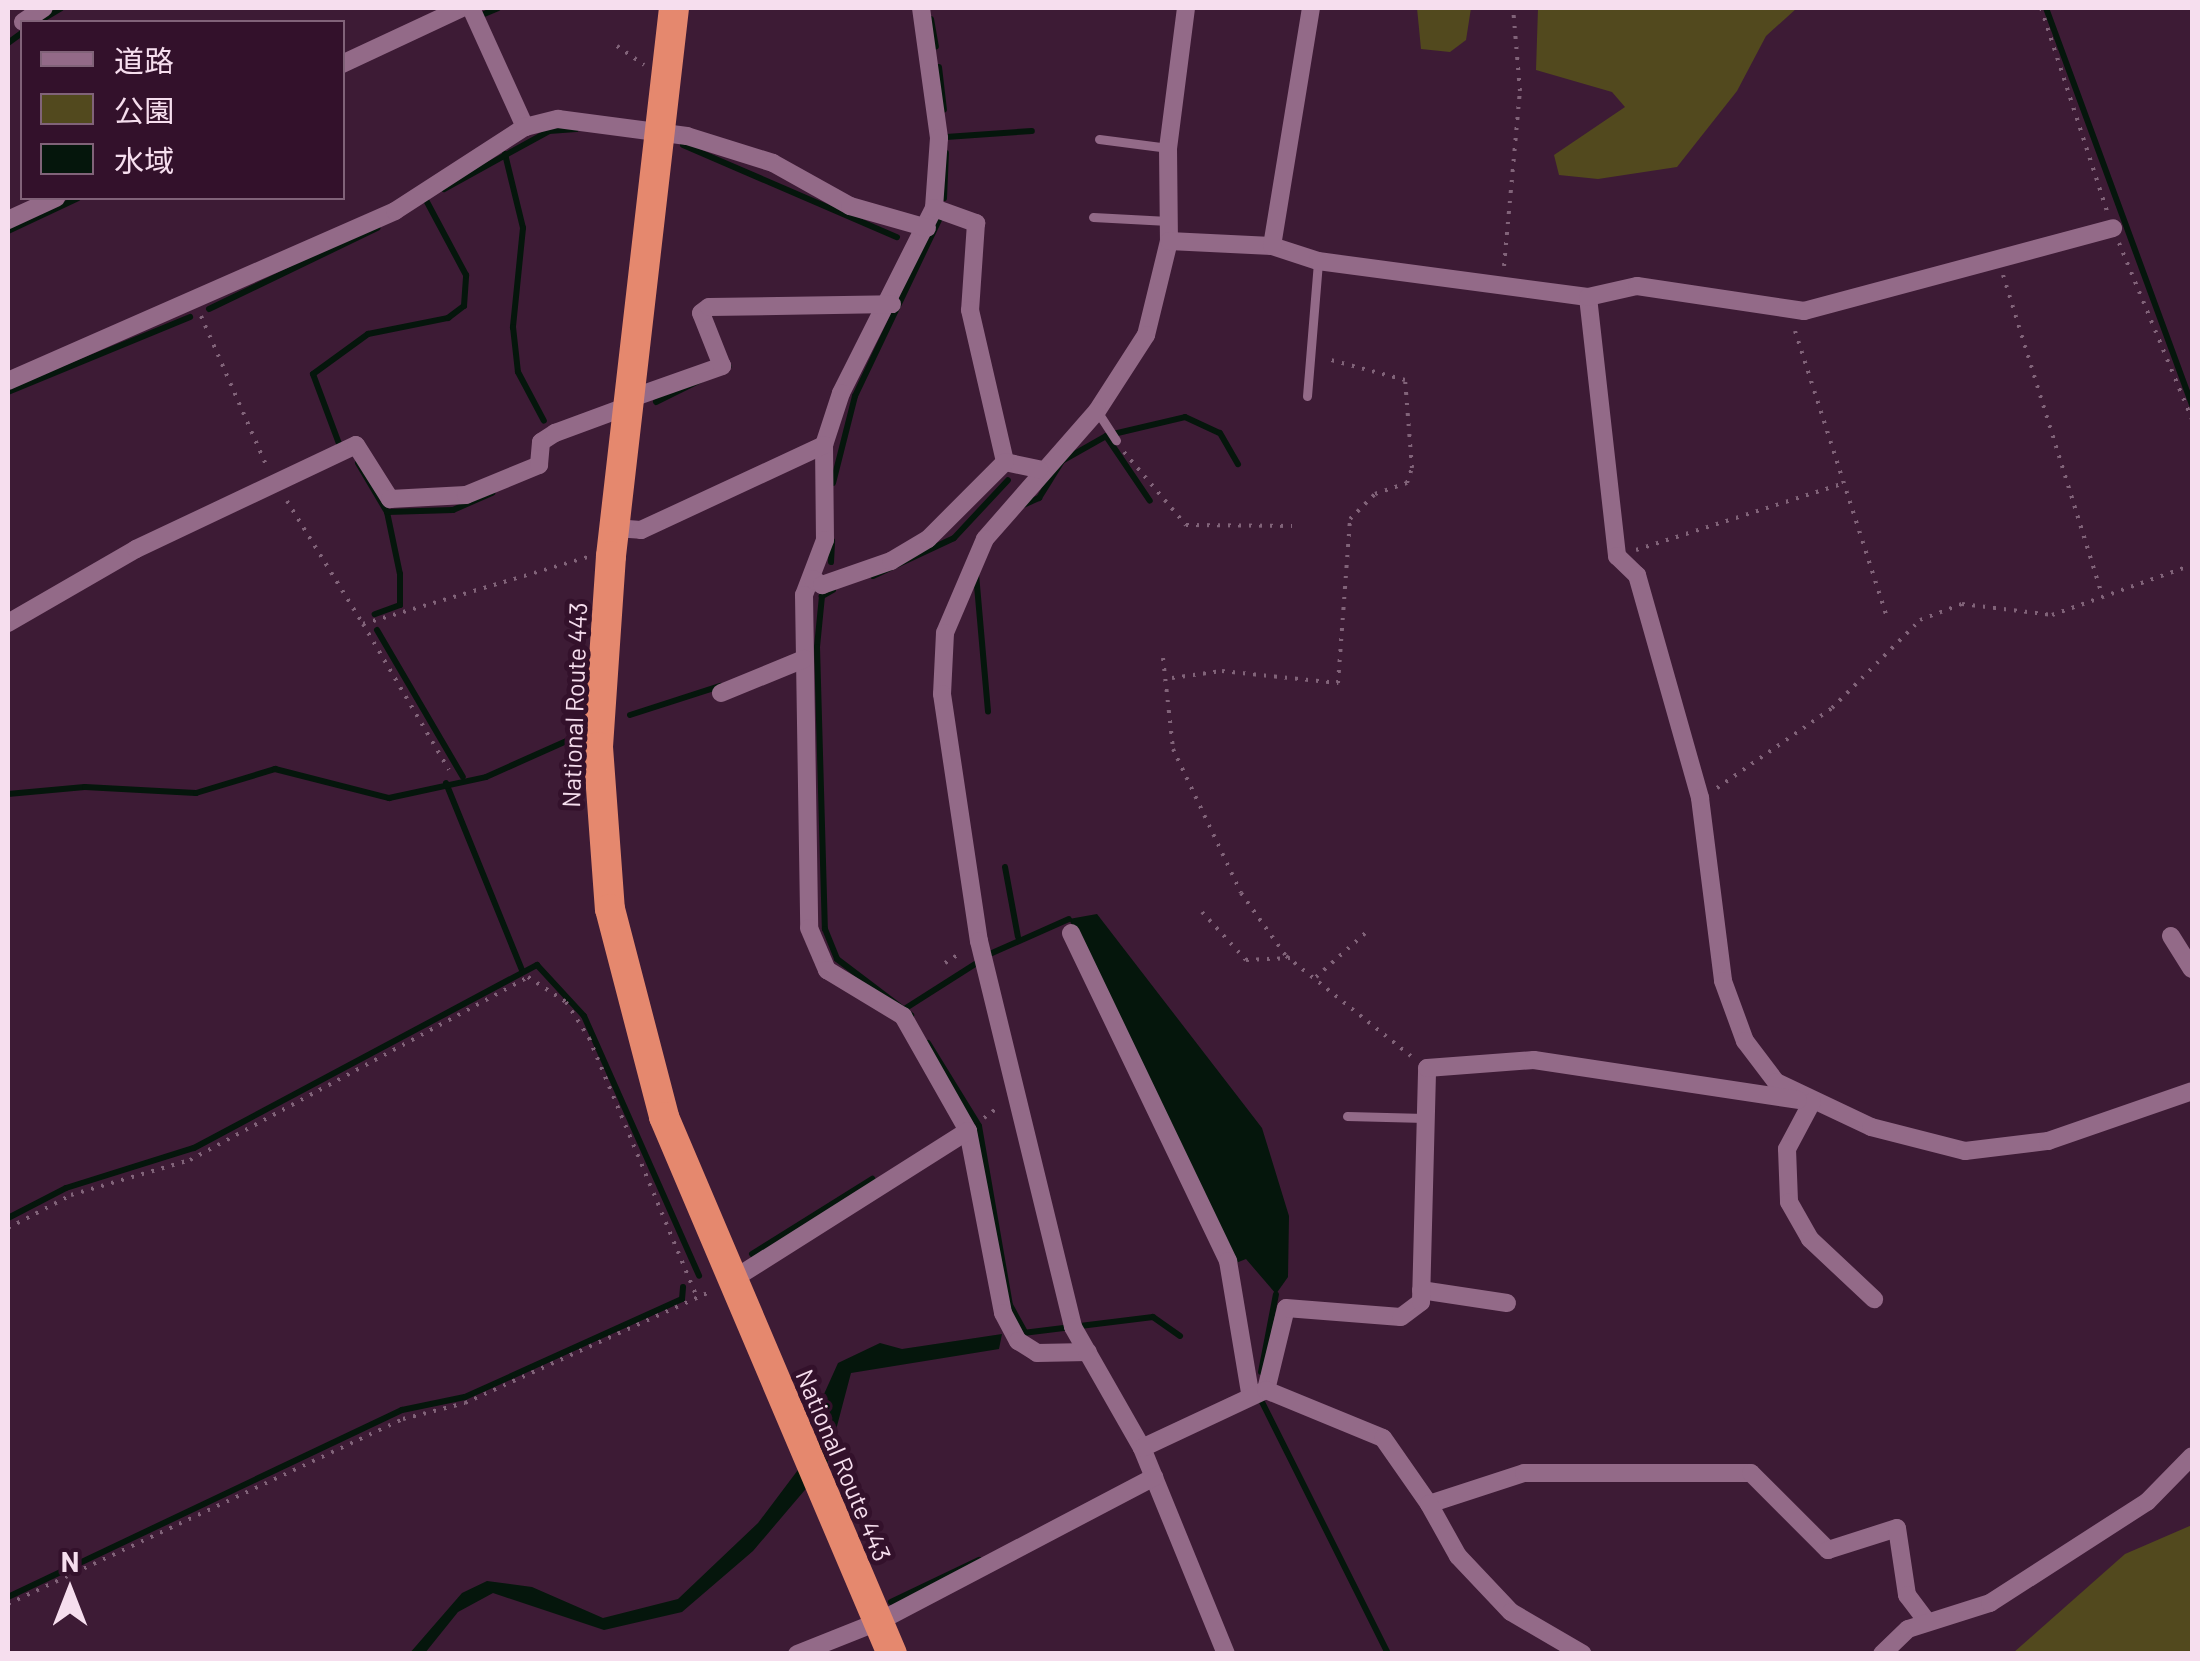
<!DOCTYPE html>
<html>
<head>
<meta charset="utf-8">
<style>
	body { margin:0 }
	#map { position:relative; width:2200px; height:1661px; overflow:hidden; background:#3d1b35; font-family:Barlow,"Noto Sans JP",sans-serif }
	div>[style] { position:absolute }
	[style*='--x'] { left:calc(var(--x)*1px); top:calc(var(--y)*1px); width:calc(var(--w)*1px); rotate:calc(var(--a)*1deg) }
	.green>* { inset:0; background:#52491e }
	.water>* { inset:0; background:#05160c }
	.stream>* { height:6px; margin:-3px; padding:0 3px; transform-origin:3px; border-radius:3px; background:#05160c }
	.path>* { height:4px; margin-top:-2px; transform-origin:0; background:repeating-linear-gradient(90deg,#816379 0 2.5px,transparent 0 10.5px) }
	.lane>* { height:9px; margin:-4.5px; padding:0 4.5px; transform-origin:4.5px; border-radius:4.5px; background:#936a88 }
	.street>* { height:18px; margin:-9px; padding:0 9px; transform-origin:9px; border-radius:9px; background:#936a88 }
	.highway>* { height:30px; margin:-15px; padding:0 15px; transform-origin:15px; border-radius:15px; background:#e5886e }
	span { translate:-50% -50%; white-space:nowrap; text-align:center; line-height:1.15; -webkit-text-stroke:10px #33112b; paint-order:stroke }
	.street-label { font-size:25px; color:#f6deee }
	.frame { position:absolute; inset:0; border:10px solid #f6deee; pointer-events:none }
	.legend { position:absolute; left:20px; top:20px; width:325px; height:180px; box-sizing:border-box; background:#33112b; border:2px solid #816379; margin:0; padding:12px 18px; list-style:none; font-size:30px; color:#f6deee }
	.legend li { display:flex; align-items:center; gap:20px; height:50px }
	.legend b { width:50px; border:2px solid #816379 }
	.north { position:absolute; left:20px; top:1541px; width:100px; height:100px; -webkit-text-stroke:8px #33112b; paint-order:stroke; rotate:0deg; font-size:28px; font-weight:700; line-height:40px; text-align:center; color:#f6deee }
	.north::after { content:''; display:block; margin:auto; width:35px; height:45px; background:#f6deee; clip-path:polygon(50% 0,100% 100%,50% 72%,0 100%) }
</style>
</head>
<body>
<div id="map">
	<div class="green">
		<div style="clip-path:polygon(1417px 8px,1471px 8px,1466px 40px,1450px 52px,1421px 49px)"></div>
		<div style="clip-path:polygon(1538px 8px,1797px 8px,1766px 36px,1737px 91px,1677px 167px,1598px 179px,1559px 175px,1554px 155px,1625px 107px,1612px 92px,1536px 70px)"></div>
		<div style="clip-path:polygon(2192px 1525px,2192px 1653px,2013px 1653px,2125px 1554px)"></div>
	</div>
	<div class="water">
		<div style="clip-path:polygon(1097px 914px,1262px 1128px,1289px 1216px,1288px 1277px,1276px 1294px,1246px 1259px,1236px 1263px,1069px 919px)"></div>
		<div style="clip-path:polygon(1002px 1334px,999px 1349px,851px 1373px,827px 1464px,753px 1551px,682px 1612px,604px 1630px,493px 1593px,458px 1612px,425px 1653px,409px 1654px,462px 1593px,487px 1581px,532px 1587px,603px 1618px,678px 1599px,758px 1523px,819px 1442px,820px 1403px,838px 1363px,880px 1343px,902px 1349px)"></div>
	</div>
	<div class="stream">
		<div style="--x:2046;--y:8;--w:423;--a:69.8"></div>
		<div style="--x:484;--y:14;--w:15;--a:-23"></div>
		<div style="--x:931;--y:19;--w:28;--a:80"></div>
		<div style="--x:38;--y:22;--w:27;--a:-31"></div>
		<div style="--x:8;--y:43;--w:17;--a:-36"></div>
		<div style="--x:939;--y:67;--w:43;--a:83.4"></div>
		<div style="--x:946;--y:137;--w:86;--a:-4"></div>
		<div style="--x:683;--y:145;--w:233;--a:23.3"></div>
		<div style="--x:505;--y:154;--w:76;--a:76.3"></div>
		<div style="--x:523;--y:228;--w:100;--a:95.8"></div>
		<div style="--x:513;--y:327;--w:45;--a:83.7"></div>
		<div style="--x:518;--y:372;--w:55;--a:62"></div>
		<div style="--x:444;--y:189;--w:120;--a:-28.9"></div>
		<div style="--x:549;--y:131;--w:27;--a:-4"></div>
		<div style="--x:944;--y:198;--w:45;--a:-87.5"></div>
		<div style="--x:8;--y:231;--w:77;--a:-25.2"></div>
		<div style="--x:209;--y:309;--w:187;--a:-25.7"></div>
		<div style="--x:8;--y:392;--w:197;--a:-22.4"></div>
		<div style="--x:656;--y:402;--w:81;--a:-26.3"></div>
		<div style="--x:1109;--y:435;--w:78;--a:-13.3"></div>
		<div style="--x:1185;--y:417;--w:38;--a:25"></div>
		<div style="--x:1220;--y:433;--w:36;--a:60"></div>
		<div style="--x:341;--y:449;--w:80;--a:-110.5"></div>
		<div style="--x:313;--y:374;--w:68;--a:-36"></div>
		<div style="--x:368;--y:334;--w:82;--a:-11.3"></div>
		<div style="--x:448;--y:318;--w:20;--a:-37"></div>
		<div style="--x:464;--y:306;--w:31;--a:-86"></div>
		<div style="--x:466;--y:275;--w:85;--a:-118.1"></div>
		<div style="--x:358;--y:463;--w:57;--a:59.4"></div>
		<div style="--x:387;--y:512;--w:63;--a:78.2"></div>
		<div style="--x:400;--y:574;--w:31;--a:90"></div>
		<div style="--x:400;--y:605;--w:27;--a:160"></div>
		<div style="--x:833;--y:483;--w:90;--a:-75.8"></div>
		<div style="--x:855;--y:396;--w:197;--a:-64.5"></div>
		<div style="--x:1021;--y:506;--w:20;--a:-24"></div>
		<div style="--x:1039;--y:498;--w:44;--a:-58.1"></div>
		<div style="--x:1062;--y:461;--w:51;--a:-29.6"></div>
		<div style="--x:1106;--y:436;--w:78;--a:55.9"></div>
		<div style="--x:387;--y:512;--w:66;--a:-1.7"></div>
		<div style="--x:453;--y:510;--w:43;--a:-23.6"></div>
		<div style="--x:831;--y:562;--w:21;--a:-87"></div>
		<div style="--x:976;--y:574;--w:138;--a:85"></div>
		<div style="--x:873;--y:576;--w:89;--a:-25.1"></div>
		<div style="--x:954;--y:538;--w:79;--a:-47"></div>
		<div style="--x:833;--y:590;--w:13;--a:151"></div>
		<div style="--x:822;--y:596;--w:51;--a:95.6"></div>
		<div style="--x:817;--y:647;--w:282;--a:88.4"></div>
		<div style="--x:825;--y:929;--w:32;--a:68"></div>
		<div style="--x:837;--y:959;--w:93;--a:37.1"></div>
		<div style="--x:377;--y:630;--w:170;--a:59.7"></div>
		<div style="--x:630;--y:715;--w:95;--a:-17.9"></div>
		<div style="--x:446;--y:783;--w:202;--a:67.9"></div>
		<div style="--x:8;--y:794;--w:77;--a:-5.2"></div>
		<div style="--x:85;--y:787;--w:111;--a:3.1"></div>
		<div style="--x:196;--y:793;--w:83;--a:-16.9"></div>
		<div style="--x:275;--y:769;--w:118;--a:14.3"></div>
		<div style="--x:389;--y:798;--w:99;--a:-12.2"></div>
		<div style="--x:486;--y:777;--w:95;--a:-24.1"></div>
		<div style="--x:1005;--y:867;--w:71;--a:79.5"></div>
		<div style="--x:992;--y:953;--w:84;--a:-23.8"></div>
		<div style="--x:906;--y:1008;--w:82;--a:-32.5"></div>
		<div style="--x:928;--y:1043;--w:97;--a:58.4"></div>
		<div style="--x:979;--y:1126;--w:182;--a:80.2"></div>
		<div style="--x:1010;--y:1305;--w:31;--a:61"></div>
		<div style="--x:8;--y:1218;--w:65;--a:-27.3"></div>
		<div style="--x:66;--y:1188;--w:134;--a:-17.4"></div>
		<div style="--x:194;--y:1148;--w:389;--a:-28.1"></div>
		<div style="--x:537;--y:965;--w:69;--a:47.3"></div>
		<div style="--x:584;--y:1016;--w:284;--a:66.1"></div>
		<div style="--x:752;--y:1254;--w:142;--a:-32"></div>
		<div style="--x:1023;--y:1333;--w:131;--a:-7"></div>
		<div style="--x:1153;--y:1317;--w:33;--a:35"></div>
		<div style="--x:1261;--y:1372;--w:79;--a:-79.1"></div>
		<div style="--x:1262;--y:1402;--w:282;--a:63.4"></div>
		<div style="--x:8;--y:1597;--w:436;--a:-25.4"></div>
		<div style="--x:402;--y:1410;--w:64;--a:-11.7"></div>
		<div style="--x:465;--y:1397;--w:238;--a:-24.3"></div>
		<div style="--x:682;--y:1299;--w:12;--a:-85"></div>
		<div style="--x:891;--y:1602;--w:98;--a:-25.5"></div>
	</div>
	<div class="path">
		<div style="--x:2041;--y:8;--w:213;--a:72"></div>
		<div style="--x:617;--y:46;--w:33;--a:35"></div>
		<div style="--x:2119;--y:243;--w:191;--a:67.5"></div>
		<div style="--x:1504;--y:266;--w:176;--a:-84.8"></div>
		<div style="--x:1520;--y:91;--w:83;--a:-94.8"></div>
		<div style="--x:2003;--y:275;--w:329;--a:72.8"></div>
		<div style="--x:201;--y:316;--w:165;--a:66.4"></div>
		<div style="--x:1795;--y:331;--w:298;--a:72.2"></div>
		<div style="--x:1124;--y:452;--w:96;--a:49.7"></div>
		<div style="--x:1186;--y:525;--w:106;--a:0.5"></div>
		<div style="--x:287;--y:501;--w:145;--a:58.3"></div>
		<div style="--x:363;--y:624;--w:235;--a:-16.6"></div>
		<div style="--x:1636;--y:550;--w:215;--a:-17.8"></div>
		<div style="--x:363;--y:624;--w:169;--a:59.5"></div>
		<div style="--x:1163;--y:658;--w:92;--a:83.7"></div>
		<div style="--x:1173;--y:749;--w:159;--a:64.7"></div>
		<div style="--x:1241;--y:893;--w:77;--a:54.5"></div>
		<div style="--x:1286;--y:956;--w:160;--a:38.7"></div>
		<div style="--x:1172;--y:678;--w:50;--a:-8"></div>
		<div style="--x:1222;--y:671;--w:117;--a:5.9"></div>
		<div style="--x:1338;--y:683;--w:164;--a:-85.8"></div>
		<div style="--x:1350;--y:519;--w:35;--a:-45"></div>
		<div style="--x:1375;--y:494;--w:34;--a:-19"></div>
		<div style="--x:1407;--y:483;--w:16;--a:-72"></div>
		<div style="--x:1412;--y:468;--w:88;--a:-94.5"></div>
		<div style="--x:1405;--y:380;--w:81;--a:-164.9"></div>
		<div style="--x:1717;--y:788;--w:140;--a:-34.8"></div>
		<div style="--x:1832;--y:708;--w:124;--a:-45"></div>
		<div style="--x:1920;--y:620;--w:45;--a:-20.9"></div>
		<div style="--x:1962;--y:604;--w:91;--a:7"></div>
		<div style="--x:2052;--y:615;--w:149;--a:-19.7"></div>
		<div style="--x:1202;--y:912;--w:65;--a:47.5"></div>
		<div style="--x:1246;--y:960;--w:44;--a:-2.6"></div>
		<div style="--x:945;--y:963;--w:20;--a:-33"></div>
		<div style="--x:1316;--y:977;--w:71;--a:-41.6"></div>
		<div style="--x:984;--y:1118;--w:20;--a:-37"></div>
		<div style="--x:8;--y:1228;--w:71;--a:-27.6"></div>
		<div style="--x:71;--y:1195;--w:124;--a:-16.4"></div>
		<div style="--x:190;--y:1160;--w:384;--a:-28.4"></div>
		<div style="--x:528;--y:977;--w:45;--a:33.3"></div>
		<div style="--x:566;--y:1002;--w:43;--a:57.4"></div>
		<div style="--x:589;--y:1038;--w:282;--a:67.4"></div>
		<div style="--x:8;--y:1604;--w:436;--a:-25.1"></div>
		<div style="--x:403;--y:1419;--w:64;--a:-14.5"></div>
		<div style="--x:465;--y:1403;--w:269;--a:-24.4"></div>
	</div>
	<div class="lane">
		<div style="--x:1099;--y:139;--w:70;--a:7.4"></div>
		<div style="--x:1093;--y:217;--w:75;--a:3.1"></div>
		<div style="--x:1307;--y:396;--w:135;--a:-85.3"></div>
		<div style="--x:1097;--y:411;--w:35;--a:57"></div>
		<div style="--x:1347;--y:1116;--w:78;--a:1.5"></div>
	</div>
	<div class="street">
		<div style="--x:471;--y:8;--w:131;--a:65.6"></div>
		<div style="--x:921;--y:8;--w:131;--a:82.1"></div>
		<div style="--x:939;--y:138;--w:70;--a:94.1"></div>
		<div style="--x:934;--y:208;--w:207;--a:116.7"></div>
		<div style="--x:841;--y:393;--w:55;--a:108.1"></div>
		<div style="--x:824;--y:445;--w:95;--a:89.4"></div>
		<div style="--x:825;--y:540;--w:59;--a:110.9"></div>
		<div style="--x:804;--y:595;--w:333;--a:89.1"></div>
		<div style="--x:809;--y:928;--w:46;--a:66.8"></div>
		<div style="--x:827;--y:970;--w:89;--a:31.2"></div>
		<div style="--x:903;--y:1016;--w:132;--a:60.5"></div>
		<div style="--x:968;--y:1131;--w:185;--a:79.1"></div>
		<div style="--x:1003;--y:1313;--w:32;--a:62"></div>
		<div style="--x:1018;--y:1341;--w:22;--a:32"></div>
		<div style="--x:1037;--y:1353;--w:51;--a:-1.1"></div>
		<div style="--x:1186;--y:8;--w:141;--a:97.3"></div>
		<div style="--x:1168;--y:148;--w:93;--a:89.4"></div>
		<div style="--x:1169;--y:241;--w:97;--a:103.7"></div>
		<div style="--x:1146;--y:335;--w:90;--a:122.8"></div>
		<div style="--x:1097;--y:411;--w:170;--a:131.2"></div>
		<div style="--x:985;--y:539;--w:102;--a:113.1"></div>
		<div style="--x:945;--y:633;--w:61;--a:92.8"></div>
		<div style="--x:942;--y:694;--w:250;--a:81.5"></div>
		<div style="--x:979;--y:941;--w:397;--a:76.3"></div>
		<div style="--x:1073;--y:1327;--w:139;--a:60.3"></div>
		<div style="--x:1142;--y:1448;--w:222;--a:67.8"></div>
		<div style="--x:23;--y:22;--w:25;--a:-34"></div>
		<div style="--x:342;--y:64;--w:132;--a:-25"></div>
		<div style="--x:934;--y:208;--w:45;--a:19.7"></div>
		<div style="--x:976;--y:223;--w:87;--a:93.9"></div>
		<div style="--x:970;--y:310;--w:156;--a:77"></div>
		<div style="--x:1005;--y:462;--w:35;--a:12"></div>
		<div style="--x:8;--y:220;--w:53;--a:-24.6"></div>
		<div style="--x:1169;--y:241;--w:103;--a:2.8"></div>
		<div style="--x:1272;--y:246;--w:48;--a:18.1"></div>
		<div style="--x:1318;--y:261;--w:272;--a:7.6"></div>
		<div style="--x:1588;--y:297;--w:261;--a:83.6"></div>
		<div style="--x:1617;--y:556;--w:28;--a:44"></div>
		<div style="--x:1637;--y:575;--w:232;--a:74.2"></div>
		<div style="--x:1700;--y:798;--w:184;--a:82.8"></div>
		<div style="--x:1723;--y:981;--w:64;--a:69.9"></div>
		<div style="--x:1745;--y:1041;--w:51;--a:52.9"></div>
		<div style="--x:1776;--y:1082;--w:105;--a:25.3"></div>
		<div style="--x:1871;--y:1127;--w:97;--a:14.3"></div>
		<div style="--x:1965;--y:1151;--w:84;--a:-6.9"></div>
		<div style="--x:2048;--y:1141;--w:152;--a:-19.1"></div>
		<div style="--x:1272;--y:246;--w:241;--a:-80.7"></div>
		<div style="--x:1588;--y:297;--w:50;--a:-12.7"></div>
		<div style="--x:1637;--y:286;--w:169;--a:8.5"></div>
		<div style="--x:1804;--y:311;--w:320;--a:-15"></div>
		<div style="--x:8;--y:381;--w:423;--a:-23.7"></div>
		<div style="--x:395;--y:211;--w:155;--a:-32.9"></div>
		<div style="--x:525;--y:127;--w:34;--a:-14"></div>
		<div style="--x:558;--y:119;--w:130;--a:7.5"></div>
		<div style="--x:687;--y:136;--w:90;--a:17.4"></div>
		<div style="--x:773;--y:163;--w:88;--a:29.2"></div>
		<div style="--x:850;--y:206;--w:80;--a:15.9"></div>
		<div style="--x:629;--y:399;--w:99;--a:-19.5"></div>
		<div style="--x:722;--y:366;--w:57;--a:-111.6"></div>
		<div style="--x:701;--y:313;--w:10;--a:-37"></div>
		<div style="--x:709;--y:307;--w:183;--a:-0.9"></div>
		<div style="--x:614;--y:528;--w:27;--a:4"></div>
		<div style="--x:641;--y:530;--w:202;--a:-24.9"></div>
		<div style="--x:813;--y:579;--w:11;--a:34"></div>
		<div style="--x:822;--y:585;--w:73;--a:-19.2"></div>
		<div style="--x:891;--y:561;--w:43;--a:-30.7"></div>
		<div style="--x:928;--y:539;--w:109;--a:-45"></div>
		<div style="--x:8;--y:623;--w:148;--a:-30"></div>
		<div style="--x:136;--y:549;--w:243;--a:-25.3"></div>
		<div style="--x:356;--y:445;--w:64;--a:57.8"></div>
		<div style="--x:390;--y:499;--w:76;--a:-3"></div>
		<div style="--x:466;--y:495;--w:79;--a:-22.3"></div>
		<div style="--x:539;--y:465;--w:23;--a:-85"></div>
		<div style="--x:541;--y:442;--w:17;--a:-33"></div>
		<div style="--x:555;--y:433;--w:78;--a:-20.3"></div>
		<div style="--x:721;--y:693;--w:90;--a:-22.3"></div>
		<div style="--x:1071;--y:933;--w:364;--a:64.4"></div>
		<div style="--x:1228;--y:1261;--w:134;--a:80.5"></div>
		<div style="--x:2171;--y:936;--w:39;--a:58"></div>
		<div style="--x:1812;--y:1102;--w:53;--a:118"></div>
		<div style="--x:1787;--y:1149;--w:53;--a:87.8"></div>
		<div style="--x:1789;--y:1202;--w:43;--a:60.4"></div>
		<div style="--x:1810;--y:1239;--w:88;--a:43.2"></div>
		<div style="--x:732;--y:1280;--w:279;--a:-32.3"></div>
		<div style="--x:1421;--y:1290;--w:87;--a:8.6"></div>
		<div style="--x:1266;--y:1390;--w:84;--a:-76.3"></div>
		<div style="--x:1286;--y:1308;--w:115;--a:4.5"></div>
		<div style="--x:1401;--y:1317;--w:25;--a:-37"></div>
		<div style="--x:1421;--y:1302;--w:234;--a:-88.5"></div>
		<div style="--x:1427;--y:1068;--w:107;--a:-4.3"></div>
		<div style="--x:1534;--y:1060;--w:267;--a:8.6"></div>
		<div style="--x:1142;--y:1448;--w:137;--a:-25.1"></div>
		<div style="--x:1266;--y:1390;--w:126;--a:22.3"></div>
		<div style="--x:1383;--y:1438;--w:80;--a:55.1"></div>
		<div style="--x:1429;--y:1504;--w:100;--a:-18.1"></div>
		<div style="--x:1524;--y:1473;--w:227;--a:0"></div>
		<div style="--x:1751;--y:1473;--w:109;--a:45"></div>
		<div style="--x:1828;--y:1550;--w:72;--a:-17.7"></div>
		<div style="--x:1897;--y:1528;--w:68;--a:81.5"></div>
		<div style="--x:1907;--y:1595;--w:34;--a:53"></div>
		<div style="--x:1429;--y:1504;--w:60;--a:60.9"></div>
		<div style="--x:1458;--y:1556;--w:77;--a:46.6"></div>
		<div style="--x:1511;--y:1612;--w:83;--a:30.3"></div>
		<div style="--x:797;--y:1654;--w:87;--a:-21.6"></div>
		<div style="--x:878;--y:1622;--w:312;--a:-27.7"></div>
		<div style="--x:1882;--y:1654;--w:36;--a:-44"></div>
		<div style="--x:1908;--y:1629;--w:86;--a:-17.6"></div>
		<div style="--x:1990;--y:1603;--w:187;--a:-32.8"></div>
		<div style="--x:2147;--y:1502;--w:64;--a:-45.6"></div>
	</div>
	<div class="highway">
		<div style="--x:674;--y:8;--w:552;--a:96.56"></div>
		<div style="--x:611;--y:556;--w:191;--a:93.9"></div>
		<div style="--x:598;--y:747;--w:162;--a:85.8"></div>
		<div style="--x:610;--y:909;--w:215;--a:75.4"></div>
		<div style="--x:664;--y:1117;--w:583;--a:66.99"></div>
	</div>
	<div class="street-label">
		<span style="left:574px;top:705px;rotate:-88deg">National Route 443</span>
		<span style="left:844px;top:1465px;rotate:67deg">National Route 443</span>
	</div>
	<div class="frame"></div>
	<ul class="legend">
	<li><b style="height:12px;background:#936a88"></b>道路</li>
	<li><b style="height:28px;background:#52491e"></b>公園</li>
	<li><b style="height:28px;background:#05160c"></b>水域</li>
	</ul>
	<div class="north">N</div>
</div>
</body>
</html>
